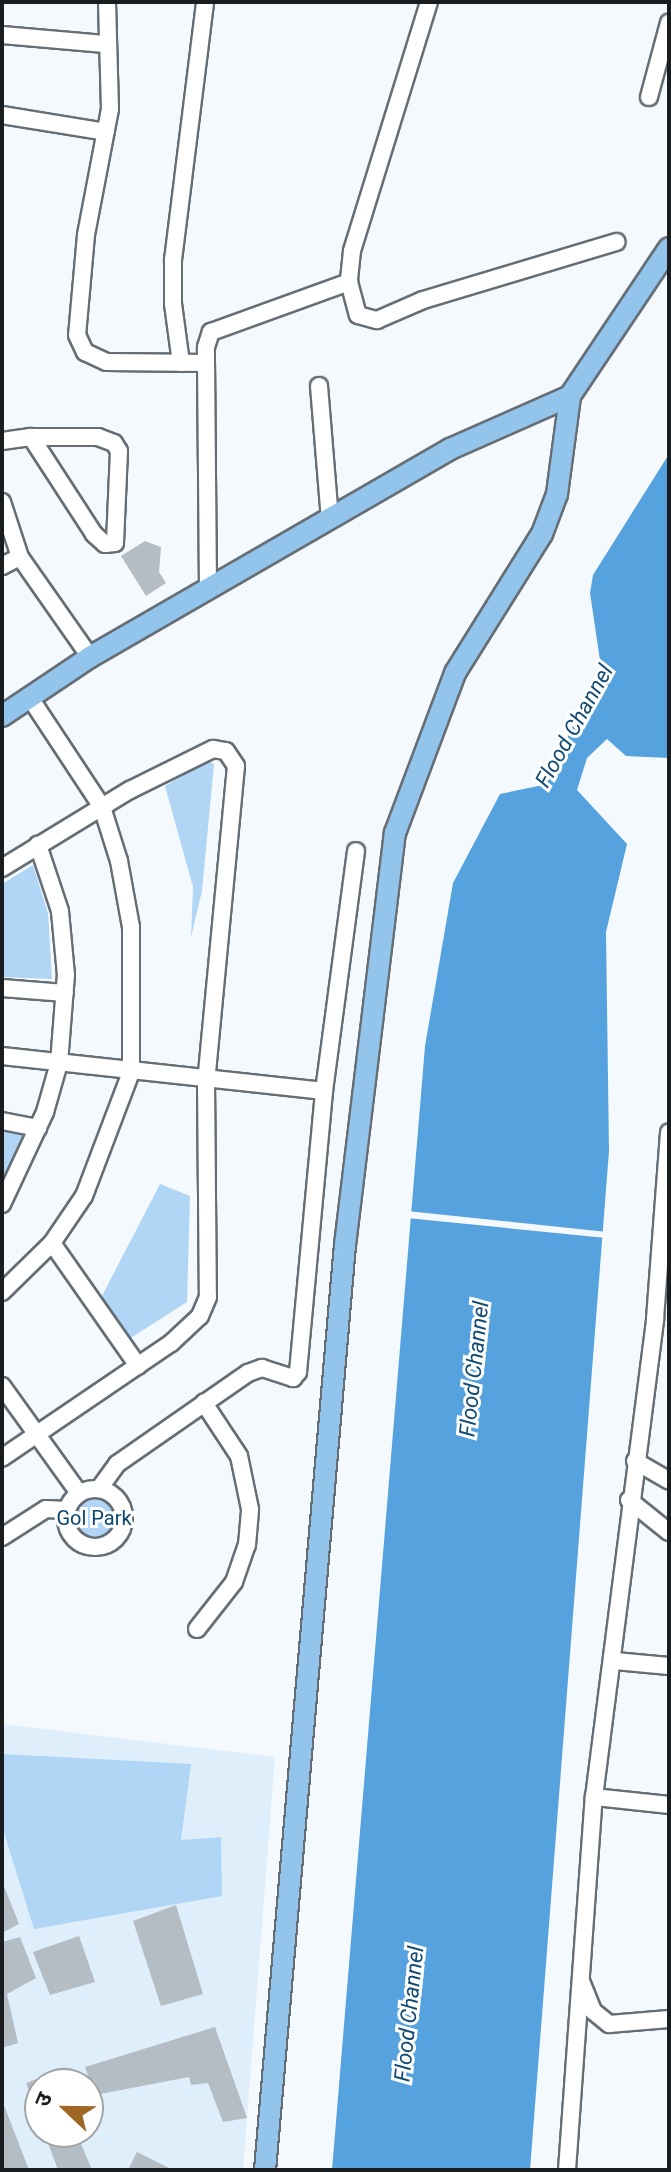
<!DOCTYPE html>
<html>
<head>
<meta charset="utf-8">
<style>
	body { margin:0 }
	#map { position:relative; width:671px; height:2172px; overflow:hidden; background:#f4f9fe; font-family:Roboto,"Noto Sans Devanagari",sans-serif }
	div>[style] { position:absolute }
	[style*='--x'] { left:calc(var(--x)*1px); top:calc(var(--y)*1px); width:calc(var(--w)*1px); rotate:calc(var(--a)*1deg) }
	.built>* { inset:0; background:#dfeefb }
	.green>* { inset:0; background:#b0d5f5 }
	.round { border-radius:50% }
	.water>* { inset:0; background:#56a2df }
	.pier>* { inset:0; background:#f4f9fe }
	.building>* { inset:0; background:#b4bcc4 }
	.roads { filter:drop-shadow(2px 0 #666e75) drop-shadow(-2px 0 #666e75) drop-shadow(0 2px #666e75) drop-shadow(0 -2px #666e75) }
	.minor>* { height:16px; margin:-8px; padding:0 8px; transform-origin:8px; border-radius:8px; background:#fff }
	.minor>.ring { margin:-8px; padding:0; box-sizing:content-box; background:none; border:16px solid #fff; border-radius:50% }
	.major>* { height:20px; margin:-10px; padding:0 10px; transform-origin:10px; border-radius:10px; background:#93c5ec }
	span { translate:-50% -50%; white-space:nowrap; text-align:center; line-height:1.15; -webkit-text-stroke:6px #fff; paint-order:stroke }
	.park-label { font-size:20px; color:#0b466e }
	.water-label { font-size:22px; color:#104a72; font-style:italic }
	.frame { position:absolute; inset:0; border:4px solid #1a1d1f; pointer-events:none }
	.north { position:absolute; left:24px; top:2068px; width:80px; height:80px; box-sizing:border-box; background:#fff; border:2px solid #a3a5a5; border-radius:50%; rotate:292deg; font-size:22px; font-weight:700; line-height:32px; text-align:center; color:#1a1d1f }
	.north::after { content:''; display:block; margin:auto; width:28px; height:36px; background:#a06625; clip-path:polygon(50% 0,100% 100%,50% 72%,0 100%) }
</style>
</head>
<body>
<div id="map">
	<div class="built">
		<div style="clip-path:polygon(evenodd,2px 1724px,275px 1757px,243px 2170px,2px 2170px,2px 1724px,40px 2084px,88px 2084px,88px 2132px,40px 2132px,40px 2084px)"></div>
	</div>
	<div class="green">
		<div style="clip-path:polygon(208px 761px,214px 764px,202px 891px,191px 937px,193px 887px,165px 786px)"></div>
		<div style="clip-path:polygon(33px 865px,48px 913px,52px 979px,2px 977px,2px 884px)"></div>
		<div style="clip-path:polygon(2px 1129px,28px 1134px,2px 1185px)"></div>
		<div style="clip-path:polygon(160px 1184px,190px 1196px,187px 1302px,126px 1341px,102px 1296px)"></div>
		<div class="round" style="left:69px;top:1493px;width:50px;height:50px"></div>
		<div style="clip-path:polygon(2px 1754px,191px 1764px,181px 1840px,221px 1837px,222px 1896px,34px 1929px,2px 1826px)"></div>
	</div>
	<div class="water">
		<div style="clip-path:polygon(669px 454px,669px 758px,626px 756px,607px 739px,587px 758px,577px 790px,627px 844px,606px 932px,609px 1151px,530px 2170px,332px 2170px,425px 1046px,453px 883px,500px 794px,543px 785px,562px 767px,568px 736px,601px 667px,590px 593px,593px 575px)"></div>
	</div>
	<div class="pier">
		<div style="clip-path:polygon(407px 1211px,607px 1232px,606px 1238px,407px 1218px)"></div>
	</div>
	<div class="building">
		<div style="clip-path:polygon(145px 541px,161px 547px,159px 572px,166px 583px,146px 596px,121px 556px)"></div>
		<div style="clip-path:polygon(2px 1881px,19px 1924px,2px 1933px)"></div>
		<div style="clip-path:polygon(176px 1905px,203px 1994px,161px 2006px,133px 1921px)"></div>
		<div style="clip-path:polygon(79px 1936px,95px 1982px,50px 1995px,33px 1952px)"></div>
		<div style="clip-path:polygon(20px 1937px,36px 1978px,7px 1994px,18px 2043px,2px 2048px,2px 1942px)"></div>
		<div style="clip-path:polygon(215px 2027px,247px 2118px,223px 2122px,208px 2083px,191px 2085px,189px 2077px,95px 2095px,85px 2067px)"></div>
		<div style="clip-path:polygon(52px 2073px,57px 2084px,40px 2084px,40px 2120px,26px 2083px)"></div>
		<div style="clip-path:polygon(2px 2100px,29px 2170px,2px 2170px)"></div>
		<div style="clip-path:polygon(44px 2132px,76px 2132px,92px 2170px,58px 2170px)"></div>
		<div style="clip-path:polygon(137px 2152px,173px 2170px,128px 2170px)"></div>
	</div>
	<div class="roads">
		<div class="minor">
			<div style="--x:107;--y:2;--w:107;--a:88.4"></div>
			<div style="--x:110;--y:109;--w:128;--a:100.8"></div>
			<div style="--x:86;--y:235;--w:100;--a:95.1"></div>
			<div style="--x:77;--y:335;--w:19;--a:65"></div>
			<div style="--x:85;--y:352;--w:23;--a:25"></div>
			<div style="--x:106;--y:362;--w:100;--a:0.6"></div>
			<div style="--x:429;--y:2;--w:261;--a:107.2"></div>
			<div style="--x:352;--y:251;--w:31;--a:96"></div>
			<div style="--x:349;--y:282;--w:34;--a:75"></div>
			<div style="--x:358;--y:315;--w:20;--a:15"></div>
			<div style="--x:377;--y:320;--w:50;--a:-23.5"></div>
			<div style="--x:423;--y:300;--w:202;--a:-16.7"></div>
			<div style="--x:2;--y:35;--w:103;--a:5"></div>
			<div style="--x:649;--y:97;--w:77;--a:-74.9"></div>
			<div style="--x:2;--y:115;--w:105;--a:9.3"></div>
			<div style="--x:181;--y:363;--w:60;--a:-97.7"></div>
			<div style="--x:173;--y:304;--w:44;--a:-90"></div>
			<div style="--x:173;--y:260;--w:260;--a:-82.9"></div>
			<div style="--x:319;--y:386;--w:133;--a:85.3"></div>
			<div style="--x:2;--y:441;--w:29;--a:-8"></div>
			<div style="--x:31;--y:437;--w:67;--a:0"></div>
			<div style="--x:98;--y:437;--w:17;--a:21"></div>
			<div style="--x:114;--y:443;--w:9;--a:58"></div>
			<div style="--x:119;--y:451;--w:92;--a:92.5"></div>
			<div style="--x:115;--y:543;--w:10;--a:174"></div>
			<div style="--x:105;--y:544;--w:15;--a:-138"></div>
			<div style="--x:94;--y:534;--w:116;--a:-123"></div>
			<div style="--x:2;--y:502;--w:58;--a:71.9"></div>
			<div style="--x:20;--y:557;--w:122;--a:55"></div>
			<div style="--x:2;--y:566;--w:20;--a:-27"></div>
			<div style="--x:208;--y:589;--w:242;--a:-90.5"></div>
			<div style="--x:206;--y:347;--w:16;--a:-72"></div>
			<div style="--x:211;--y:332;--w:147;--a:-19.9"></div>
			<div style="--x:2;--y:868;--w:150;--a:-31.4"></div>
			<div style="--x:130;--y:790;--w:93;--a:-26.3"></div>
			<div style="--x:213;--y:749;--w:13;--a:9"></div>
			<div style="--x:226;--y:751;--w:18;--a:56"></div>
			<div style="--x:236;--y:766;--w:316;--a:95.4"></div>
			<div style="--x:206;--y:1081;--w:216;--a:89.5"></div>
			<div style="--x:208;--y:1297;--w:21;--a:113"></div>
			<div style="--x:200;--y:1316;--w:40;--a:137"></div>
			<div style="--x:171;--y:1343;--w:204;--a:145.8"></div>
			<div style="--x:2;--y:988;--w:63;--a:4.5"></div>
			<div style="--x:2;--y:1056;--w:324;--a:6.2"></div>
			<div style="--x:2;--y:1121;--w:37;--a:11"></div>
			<div style="--x:2;--y:1204;--w:102;--a:-64.9"></div>
			<div style="--x:45;--y:1112;--w:51;--a:-74.1"></div>
			<div style="--x:59;--y:1063;--w:88;--a:-85.5"></div>
			<div style="--x:66;--y:975;--w:64;--a:-95.4"></div>
			<div style="--x:60;--y:911;--w:70;--a:-108.4"></div>
			<div style="--x:52;--y:1243;--w:150;--a:55"></div>
			<div style="--x:2;--y:1292;--w:70;--a:-44.4"></div>
			<div style="--x:52;--y:1243;--w:57;--a:-55.8"></div>
			<div style="--x:84;--y:1196;--w:133;--a:-69.2"></div>
			<div style="--x:131;--y:1072;--w:145;--a:-90"></div>
			<div style="--x:131;--y:927;--w:67;--a:-100.3"></div>
			<div style="--x:119;--y:861;--w:57;--a:-107.5"></div>
			<div style="--x:102;--y:807;--w:131;--a:-123.4"></div>
			<div style="--x:2;--y:1386;--w:132;--a:54.3"></div>
			<div style="--x:635;--y:1461;--w:39;--a:30"></div>
			<div class="ring" style="left:66px;top:1489px;width:42px;height:42px"></div>
			<div style="--x:99;--y:1489;--w:31;--a:-54"></div>
			<div style="--x:117;--y:1464;--w:160;--a:-34.8"></div>
			<div style="--x:248;--y:1373;--w:15;--a:-20"></div>
			<div style="--x:262;--y:1368;--w:33;--a:18"></div>
			<div style="--x:293;--y:1378;--w:8;--a:-50"></div>
			<div style="--x:298;--y:1372;--w:282;--a:-84.7"></div>
			<div style="--x:324;--y:1091;--w:242;--a:-82.4"></div>
			<div style="--x:629;--y:1500;--w:51;--a:38.7"></div>
			<div style="--x:2;--y:1537;--w:52;--a:-32.5"></div>
			<div style="--x:46;--y:1509;--w:21;--a:3"></div>
			<div style="--x:197;--y:1629;--w:60;--a:-51.8"></div>
			<div style="--x:234;--y:1582;--w:39;--a:-71"></div>
			<div style="--x:247;--y:1545;--w:36;--a:-85"></div>
			<div style="--x:250;--y:1509;--w:54;--a:-101.7"></div>
			<div style="--x:239;--y:1456;--w:64;--a:-123.4"></div>
			<div style="--x:615;--y:1661;--w:54;--a:5.3"></div>
			<div style="--x:594;--y:1797;--w:75;--a:6.1"></div>
			<div style="--x:581;--y:1981;--w:32;--a:68"></div>
			<div style="--x:593;--y:2011;--w:21;--a:39"></div>
			<div style="--x:609;--y:2024;--w:60;--a:-4.8"></div>
			<div style="--x:567;--y:2170;--w:374;--a:-85.9"></div>
			<div style="--x:594;--y:1797;--w:482;--a:-82.7"></div>
			<div style="--x:655;--y:1319;--w:187;--a:-85.7"></div>
		</div>
		<div class="major">
			<div style="--x:2;--y:716;--w:106;--a:-33.8"></div>
			<div style="--x:90;--y:657;--w:416;--a:-30"></div>
			<div style="--x:450;--y:449;--w:131;--a:-23.8"></div>
			<div style="--x:570;--y:396;--w:178;--a:-56.2"></div>
			<div style="--x:265;--y:2170;--w:928;--a:-85.06"></div>
			<div style="--x:345;--y:1245;--w:415;--a:-83.1"></div>
			<div style="--x:395;--y:833;--w:171;--a:-69.4"></div>
			<div style="--x:455;--y:673;--w:164;--a:-58"></div>
			<div style="--x:542;--y:534;--w:43;--a:-69.4"></div>
			<div style="--x:557;--y:494;--w:99;--a:-82.4"></div>
		</div>
	</div>
	<div class="park-label">
		<span style="left:94px;top:1518px">Gol Park</span>
	</div>
	<div class="water-label">
		<span style="left:574px;top:726px;rotate:-61deg">Flood Channel</span>
		<span style="left:474px;top:1369px;rotate:-84deg">Flood Channel</span>
		<span style="left:409px;top:2014px;rotate:-84deg">Flood Channel</span>
	</div>
	<div class="frame"></div>
	<div class="north">उ</div>
</div>
</body>
</html>
